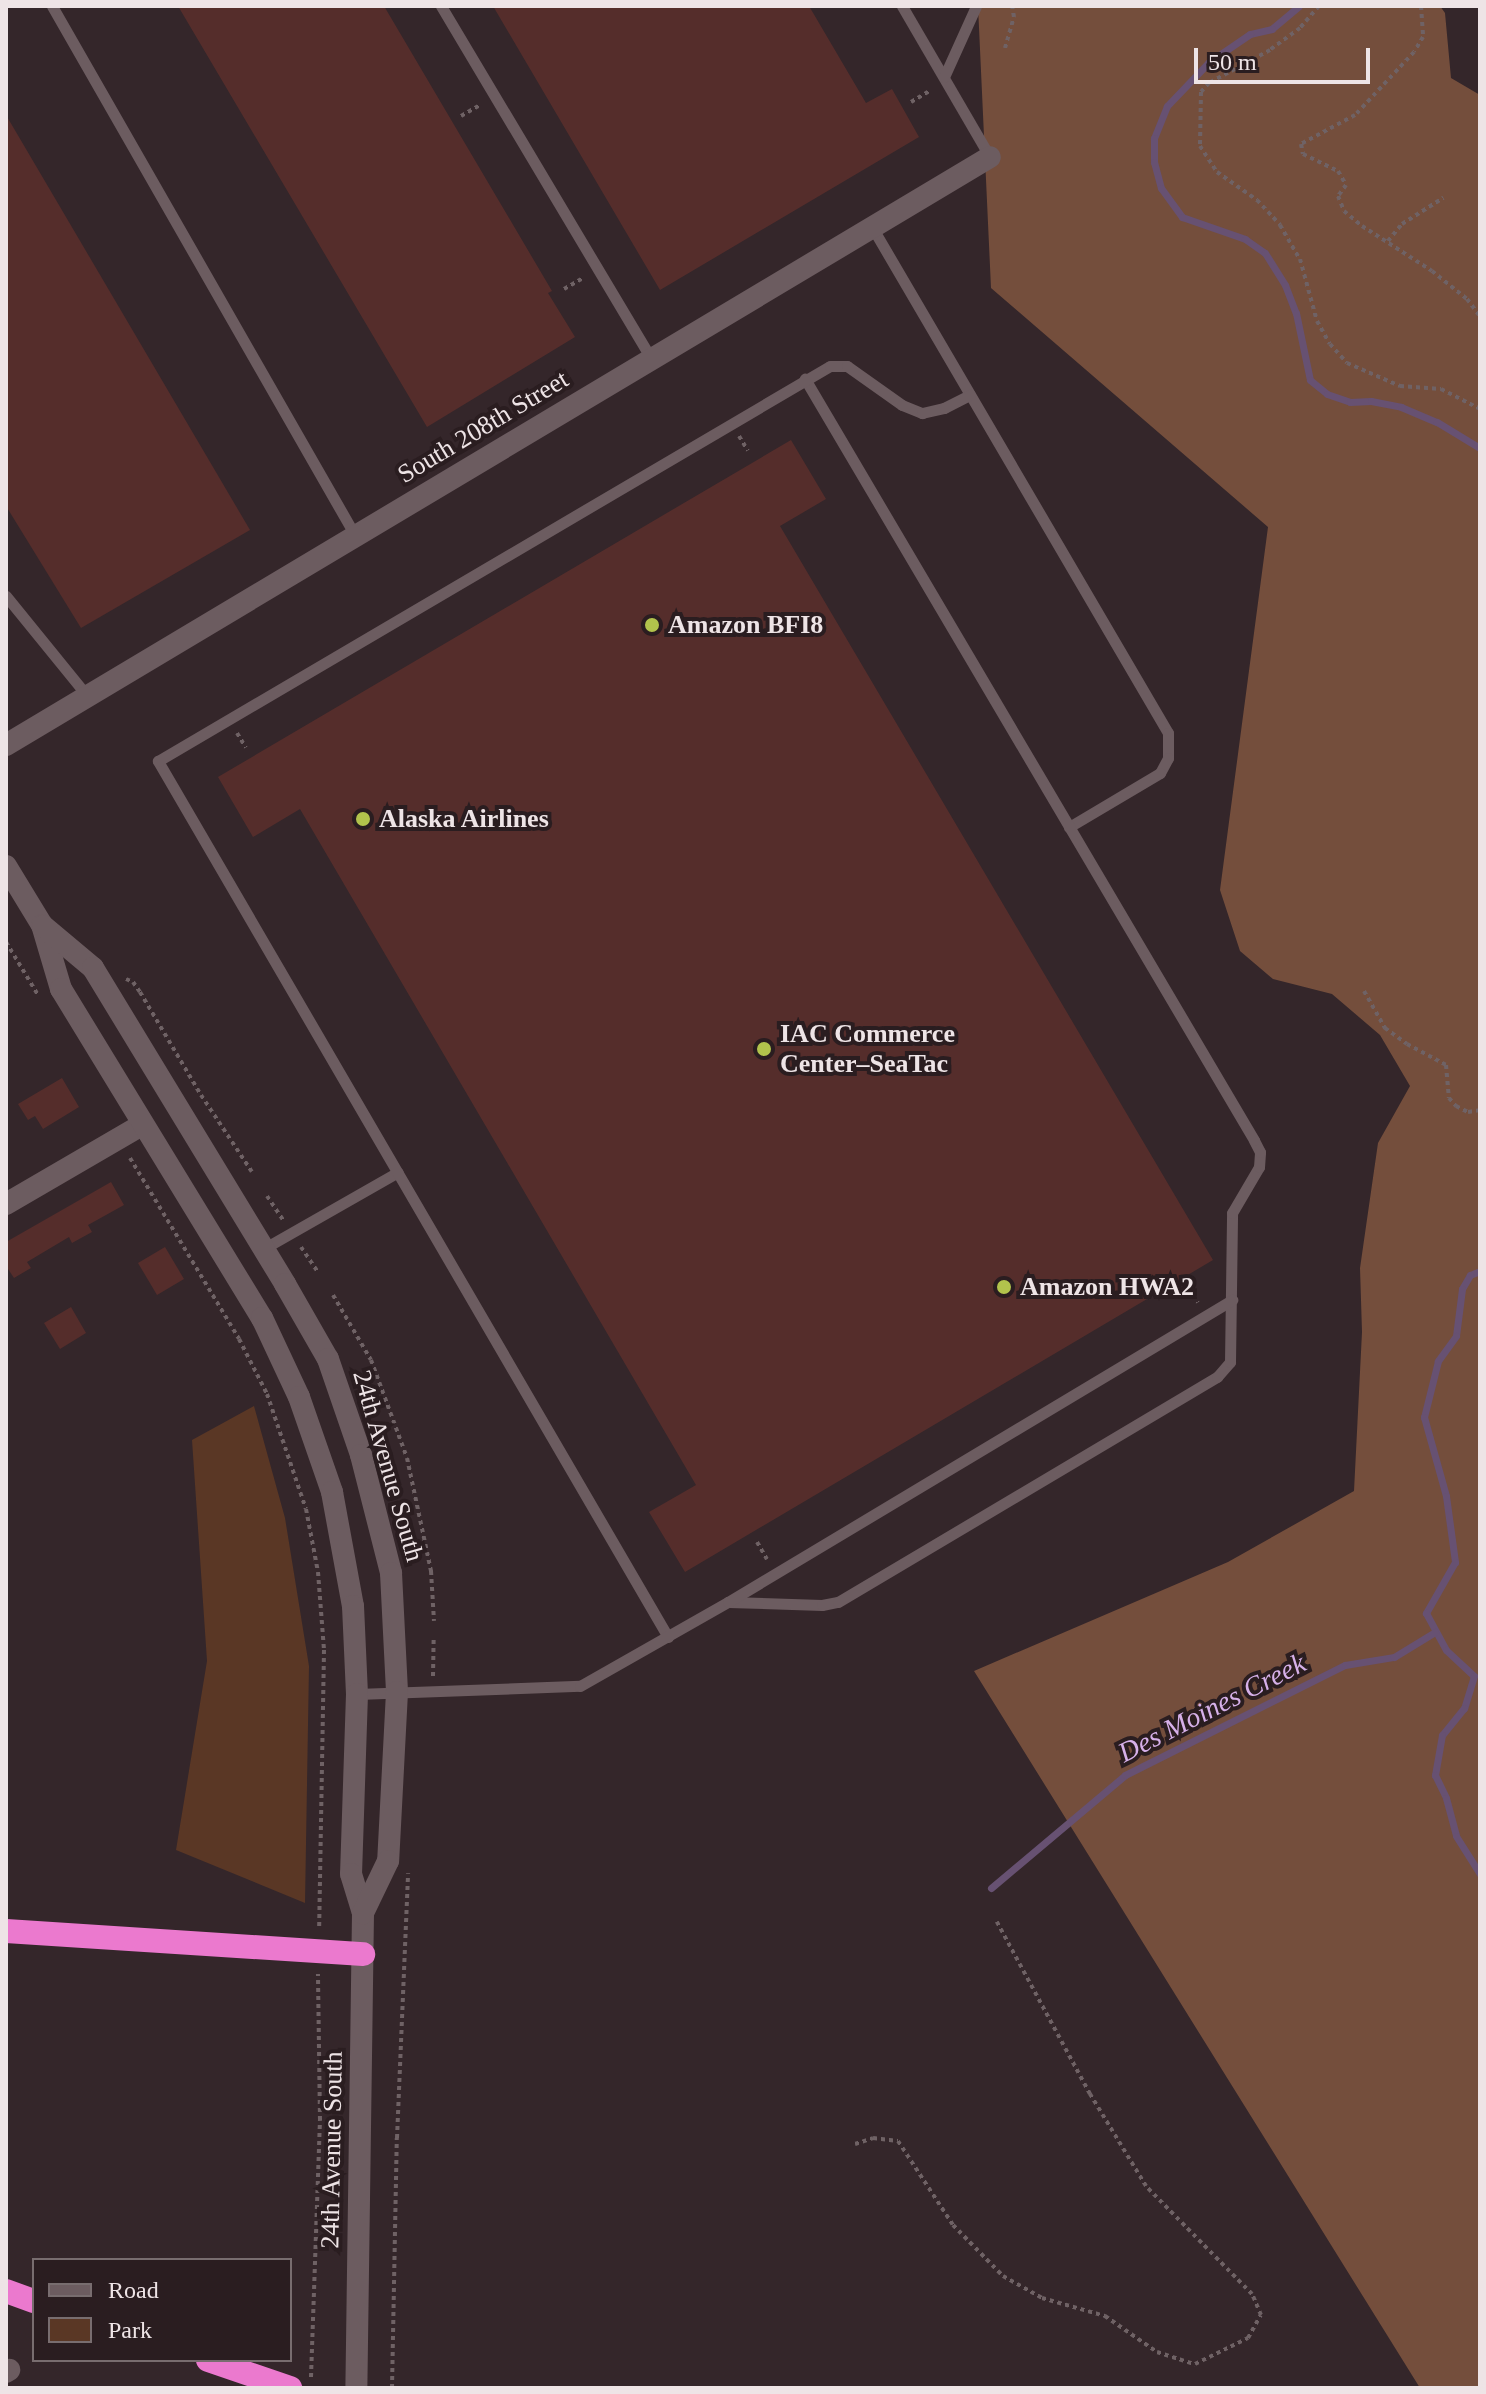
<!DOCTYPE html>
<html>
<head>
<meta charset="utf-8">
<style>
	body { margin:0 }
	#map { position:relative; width:1486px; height:2394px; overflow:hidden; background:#34262a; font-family:"Times New Roman",serif }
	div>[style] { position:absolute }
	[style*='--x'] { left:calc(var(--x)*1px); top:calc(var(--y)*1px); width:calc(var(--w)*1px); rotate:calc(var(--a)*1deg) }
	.green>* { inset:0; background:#5a3725 }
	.forest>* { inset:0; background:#744e3c }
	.stream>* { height:7px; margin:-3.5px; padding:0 3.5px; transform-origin:3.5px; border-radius:3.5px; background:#675172 }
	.building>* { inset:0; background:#552d2b }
	.path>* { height:4px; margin-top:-2px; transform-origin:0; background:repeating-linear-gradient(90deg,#6f6265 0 4px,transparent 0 8px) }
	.service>* { height:11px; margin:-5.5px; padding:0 5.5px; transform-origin:5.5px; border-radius:5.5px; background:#6c5c60 }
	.minor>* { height:22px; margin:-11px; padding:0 11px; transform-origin:11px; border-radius:11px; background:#6c5c60 }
	.tertiary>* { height:22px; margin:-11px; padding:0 11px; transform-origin:11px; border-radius:11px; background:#6c5c60 }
	.motorway>* { height:24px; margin:-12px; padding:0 12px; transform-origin:12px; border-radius:12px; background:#eb79ce }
	.dots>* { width:22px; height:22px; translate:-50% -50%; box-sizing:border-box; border:4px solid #2a1d20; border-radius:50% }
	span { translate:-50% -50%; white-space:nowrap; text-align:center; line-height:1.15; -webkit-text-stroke:8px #2a1d20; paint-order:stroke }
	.street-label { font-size:26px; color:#eee4e6 }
	.poi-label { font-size:26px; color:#eee4e6; font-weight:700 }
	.left { translate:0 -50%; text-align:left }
	.water-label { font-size:28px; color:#d6b0e9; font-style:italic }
	.frame { position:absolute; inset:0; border:8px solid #eee4e6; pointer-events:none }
	.legend { position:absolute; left:32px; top:2258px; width:260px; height:104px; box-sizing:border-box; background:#2a1d20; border:2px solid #786d6f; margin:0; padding:10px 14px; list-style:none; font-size:24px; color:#eee4e6 }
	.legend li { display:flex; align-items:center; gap:16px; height:40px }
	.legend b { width:40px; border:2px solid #786d6f }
	.scale { position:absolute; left:1194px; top:48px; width:176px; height:36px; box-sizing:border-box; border:4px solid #eee4e6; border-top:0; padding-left:10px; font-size:24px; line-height:28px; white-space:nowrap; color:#eee4e6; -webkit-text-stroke:6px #2a1d20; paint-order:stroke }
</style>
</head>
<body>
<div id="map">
	<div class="green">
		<div style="clip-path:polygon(254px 1406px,285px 1518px,309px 1666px,305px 1903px,176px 1850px,207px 1661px,192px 1440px)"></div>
	</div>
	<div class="forest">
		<div style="clip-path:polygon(978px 6px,1440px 6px,1445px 13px,1451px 78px,1480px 95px,1480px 2388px,1420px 2388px,974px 1671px,1228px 1562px,1354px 1491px,1362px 1332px,1360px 1268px,1378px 1143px,1410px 1086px,1380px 1035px,1332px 994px,1273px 979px,1240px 951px,1220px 890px,1268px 527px,991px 288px)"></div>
	</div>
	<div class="stream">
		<div style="--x:1299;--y:6;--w:35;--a:140"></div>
		<div style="--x:1272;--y:29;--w:23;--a:167"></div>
		<div style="--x:1250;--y:34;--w:50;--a:145.7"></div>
		<div style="--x:1209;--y:62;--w:61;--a:133.7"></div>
		<div style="--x:1167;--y:106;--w:35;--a:112"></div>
		<div style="--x:1154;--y:138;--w:24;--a:90"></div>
		<div style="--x:1154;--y:162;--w:27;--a:75"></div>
		<div style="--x:1161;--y:188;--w:36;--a:54"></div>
		<div style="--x:1182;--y:217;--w:67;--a:19.2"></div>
		<div style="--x:1245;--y:239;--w:24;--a:35"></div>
		<div style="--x:1265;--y:253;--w:38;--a:58"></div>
		<div style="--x:1285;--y:285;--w:30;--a:69"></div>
		<div style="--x:1296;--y:313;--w:68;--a:78.2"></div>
		<div style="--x:1310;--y:380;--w:22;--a:39"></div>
		<div style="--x:1327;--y:394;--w:24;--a:19"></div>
		<div style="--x:1350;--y:402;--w:21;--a:-3"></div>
		<div style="--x:1371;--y:401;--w:31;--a:11"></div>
		<div style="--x:1401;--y:407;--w:39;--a:23"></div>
		<div style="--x:1437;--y:422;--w:50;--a:31.2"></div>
		<div style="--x:1480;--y:1271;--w:11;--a:158"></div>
		<div style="--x:1470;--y:1275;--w:16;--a:120"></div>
		<div style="--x:1462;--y:1289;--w:47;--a:97.3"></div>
		<div style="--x:1456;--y:1336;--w:31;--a:126"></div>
		<div style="--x:1438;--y:1361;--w:58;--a:104"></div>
		<div style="--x:1424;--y:1417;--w:82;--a:74.4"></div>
		<div style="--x:1446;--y:1496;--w:67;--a:82.2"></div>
		<div style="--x:1455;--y:1562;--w:59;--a:119.6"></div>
		<div style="--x:1426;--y:1613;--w:42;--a:61.6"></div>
		<div style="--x:1446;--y:1650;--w:38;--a:43"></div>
		<div style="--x:1474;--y:1676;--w:34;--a:107"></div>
		<div style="--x:1464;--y:1708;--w:35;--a:129"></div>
		<div style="--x:1442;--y:1735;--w:41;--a:99.9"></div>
		<div style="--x:1435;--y:1775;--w:25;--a:64"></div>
		<div style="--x:1446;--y:1798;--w:39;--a:75"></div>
		<div style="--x:1456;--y:1836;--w:45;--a:57.7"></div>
		<div style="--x:991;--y:1888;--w:175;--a:-40.1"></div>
		<div style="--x:1125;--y:1775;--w:246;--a:-26.6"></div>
		<div style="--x:1345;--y:1665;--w:50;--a:-9.3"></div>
		<div style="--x:1394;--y:1657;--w:48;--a:-31.4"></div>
	</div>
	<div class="building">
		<div style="clip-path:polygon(178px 6px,384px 6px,552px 291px,548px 293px,575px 337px,427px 427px)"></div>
		<div style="clip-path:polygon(493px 6px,809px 6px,866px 103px,892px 89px,919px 137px,660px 290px)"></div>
		<div style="clip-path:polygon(6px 115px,250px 530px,81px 628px,6px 506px)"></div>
		<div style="clip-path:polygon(791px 440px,826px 499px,780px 526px,1213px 1260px,685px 1572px,649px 1512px,696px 1485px,300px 809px,253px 837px,218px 777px)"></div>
		<div style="clip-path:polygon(62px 1078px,79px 1107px,43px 1129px,35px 1116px,28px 1120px,18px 1104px)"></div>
		<div style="clip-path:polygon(111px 1182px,124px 1205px,88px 1225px,92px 1232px,72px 1243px,69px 1237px,27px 1262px,31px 1268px,14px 1278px,6px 1266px,6px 1242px)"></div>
		<div style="clip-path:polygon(165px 1247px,184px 1279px,157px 1295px,138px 1263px)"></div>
		<div style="clip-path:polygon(71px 1307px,86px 1333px,60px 1349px,44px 1323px)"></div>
	</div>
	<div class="path">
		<div style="--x:1319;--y:6;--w:29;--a:131"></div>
		<div style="--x:1300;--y:28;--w:37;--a:144"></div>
		<div style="--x:1270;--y:50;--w:69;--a:151.6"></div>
		<div style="--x:1209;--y:83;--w:12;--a:132"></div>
		<div style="--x:1201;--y:92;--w:54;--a:91.1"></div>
		<div style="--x:1200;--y:146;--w:31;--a:57"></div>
		<div style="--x:1217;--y:172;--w:49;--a:35"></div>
		<div style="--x:1257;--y:200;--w:34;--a:47"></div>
		<div style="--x:1280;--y:225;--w:39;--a:60"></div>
		<div style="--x:1300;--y:259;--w:64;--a:74.7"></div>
		<div style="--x:1317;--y:321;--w:26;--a:61"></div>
		<div style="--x:1330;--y:344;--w:25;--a:48"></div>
		<div style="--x:1347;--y:363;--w:58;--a:23.5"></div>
		<div style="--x:1400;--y:386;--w:41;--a:4.2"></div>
		<div style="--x:1441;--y:389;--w:44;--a:27.1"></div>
		<div style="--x:1421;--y:6;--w:31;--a:86"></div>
		<div style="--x:1423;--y:37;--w:17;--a:121"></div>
		<div style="--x:1414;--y:52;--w:86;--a:133.1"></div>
		<div style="--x:1355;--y:115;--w:61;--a:151.8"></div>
		<div style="--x:1301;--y:144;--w:10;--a:79"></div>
		<div style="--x:1303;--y:154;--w:39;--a:26"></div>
		<div style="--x:1338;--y:171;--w:16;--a:60"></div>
		<div style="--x:1346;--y:185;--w:14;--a:126"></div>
		<div style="--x:1338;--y:196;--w:16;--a:68"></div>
		<div style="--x:1344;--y:211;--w:23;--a:40"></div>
		<div style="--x:1362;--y:226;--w:83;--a:32.7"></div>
		<div style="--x:1432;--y:271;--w:45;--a:38.7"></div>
		<div style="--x:1467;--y:299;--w:21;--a:53"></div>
		<div style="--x:1005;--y:48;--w:32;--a:-74"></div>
		<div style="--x:1014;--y:17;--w:11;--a:-100"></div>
		<div style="--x:911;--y:102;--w:21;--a:-31"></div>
		<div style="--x:461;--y:116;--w:22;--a:-30"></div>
		<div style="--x:1388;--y:241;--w:22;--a:-51"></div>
		<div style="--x:1402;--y:224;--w:49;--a:-32.4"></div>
		<div style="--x:564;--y:289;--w:22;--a:-30"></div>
		<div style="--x:739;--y:436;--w:17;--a:59"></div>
		<div style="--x:237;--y:733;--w:17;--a:59"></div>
		<div style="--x:6;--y:942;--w:62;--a:58.9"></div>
		<div style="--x:126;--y:979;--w:8;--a:23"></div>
		<div style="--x:133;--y:982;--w:12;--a:55"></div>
		<div style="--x:140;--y:992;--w:120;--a:59.4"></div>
		<div style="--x:201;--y:1095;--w:92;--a:56.5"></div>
		<div style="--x:1364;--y:991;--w:43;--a:60.4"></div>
		<div style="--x:1385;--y:1028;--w:27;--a:36"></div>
		<div style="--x:1407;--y:1044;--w:44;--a:28.3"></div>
		<div style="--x:1446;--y:1065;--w:33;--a:85"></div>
		<div style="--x:1449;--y:1098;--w:11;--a:49"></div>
		<div style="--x:1456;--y:1106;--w:13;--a:27"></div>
		<div style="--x:1468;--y:1112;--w:12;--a:-9"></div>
		<div style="--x:130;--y:1158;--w:211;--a:58.9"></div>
		<div style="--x:239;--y:1339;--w:62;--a:63"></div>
		<div style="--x:267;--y:1394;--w:121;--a:71.3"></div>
		<div style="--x:306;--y:1509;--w:64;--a:79.2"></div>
		<div style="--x:318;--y:1572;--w:78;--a:85.6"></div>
		<div style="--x:324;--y:1650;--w:279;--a:91"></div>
		<div style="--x:267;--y:1196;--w:29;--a:56"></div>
		<div style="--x:301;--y:1247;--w:30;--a:56"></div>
		<div style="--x:1189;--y:1288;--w:17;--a:59"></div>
		<div style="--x:333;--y:1295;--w:75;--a:59.7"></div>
		<div style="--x:371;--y:1360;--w:104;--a:69.8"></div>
		<div style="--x:407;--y:1458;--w:116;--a:78"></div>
		<div style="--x:431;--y:1571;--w:50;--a:86.6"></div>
		<div style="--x:757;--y:1542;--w:20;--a:60"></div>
		<div style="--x:433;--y:1676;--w:39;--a:-89"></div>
		<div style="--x:855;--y:2144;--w:19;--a:-18"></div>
		<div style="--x:873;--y:2138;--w:25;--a:7"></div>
		<div style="--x:898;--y:2141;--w:100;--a:56.8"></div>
		<div style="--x:953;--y:2225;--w:71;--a:45.6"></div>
		<div style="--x:1003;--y:2276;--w:45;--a:29.4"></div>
		<div style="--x:1042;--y:2298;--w:66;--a:15.9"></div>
		<div style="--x:1105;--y:2316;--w:63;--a:34.7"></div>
		<div style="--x:1157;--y:2352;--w:40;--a:18"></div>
		<div style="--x:1195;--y:2364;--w:59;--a:-26.1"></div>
		<div style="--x:1248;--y:2338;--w:26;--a:-61"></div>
		<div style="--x:1261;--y:2315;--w:23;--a:-113"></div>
		<div style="--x:1252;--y:2294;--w:151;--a:-134.5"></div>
		<div style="--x:1146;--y:2186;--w:108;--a:-121.3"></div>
		<div style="--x:1090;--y:2094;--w:196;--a:-118.4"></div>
		<div style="--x:311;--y:2377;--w:257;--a:-88"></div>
		<div style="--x:320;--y:2120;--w:146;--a:-90.8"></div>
		<div style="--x:392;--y:2388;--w:250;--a:-88.9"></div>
		<div style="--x:397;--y:2138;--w:265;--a:-87.6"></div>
	</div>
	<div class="service">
		<div style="--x:52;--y:6;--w:612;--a:60.21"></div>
		<div style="--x:441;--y:6;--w:410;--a:59.2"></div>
		<div style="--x:902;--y:6;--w:175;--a:59.8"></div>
		<div style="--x:944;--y:77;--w:78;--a:-65.7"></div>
		<div style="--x:872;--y:227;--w:586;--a:59.67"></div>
		<div style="--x:1168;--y:733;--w:25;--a:90"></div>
		<div style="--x:1168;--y:758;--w:17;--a:118"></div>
		<div style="--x:1160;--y:773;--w:106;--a:149.3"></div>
		<div style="--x:6;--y:596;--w:130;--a:50.9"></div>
		<div style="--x:263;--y:1249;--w:155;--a:-29.7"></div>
		<div style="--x:728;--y:1602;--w:94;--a:1.8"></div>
		<div style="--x:822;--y:1605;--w:16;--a:-11"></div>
		<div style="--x:838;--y:1602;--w:441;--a:-30.7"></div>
		<div style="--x:1217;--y:1377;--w:20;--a:-49"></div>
		<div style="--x:1230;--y:1362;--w:149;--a:-89.2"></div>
		<div style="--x:1232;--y:1213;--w:53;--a:-59.6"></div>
		<div style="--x:1259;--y:1167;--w:15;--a:-86"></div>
		<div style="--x:1260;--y:1152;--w:13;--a:-117"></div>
		<div style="--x:1254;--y:1140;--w:884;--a:-120.54"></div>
		<div style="--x:668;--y:1637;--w:1014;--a:-120.21"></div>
		<div style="--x:158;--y:761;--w:779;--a:-30.45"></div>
		<div style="--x:830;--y:366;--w:17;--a:0"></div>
		<div style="--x:847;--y:366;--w:67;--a:35.3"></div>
		<div style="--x:902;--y:405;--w:22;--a:22"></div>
		<div style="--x:922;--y:413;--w:23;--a:-13"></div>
		<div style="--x:944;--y:408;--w:29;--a:-27"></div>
		<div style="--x:357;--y:1694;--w:223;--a:-2.1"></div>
		<div style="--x:580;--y:1686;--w:170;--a:-29.6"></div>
		<div style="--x:728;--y:1602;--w:588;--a:-30.93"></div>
	</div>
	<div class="minor">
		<div style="--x:6;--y:745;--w:1146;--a:-30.86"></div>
		<div style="--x:6;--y:1204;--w:157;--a:-30.2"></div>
		<div style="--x:6;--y:2372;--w:4;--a:-34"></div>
	</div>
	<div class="tertiary">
		<div style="--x:6;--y:866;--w:69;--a:58.6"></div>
		<div style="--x:42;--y:925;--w:67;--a:73.5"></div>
		<div style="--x:61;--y:989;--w:386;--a:58.6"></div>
		<div style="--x:262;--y:1318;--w:87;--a:64.9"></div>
		<div style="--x:299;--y:1397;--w:101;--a:70.8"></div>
		<div style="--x:332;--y:1492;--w:116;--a:79.6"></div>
		<div style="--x:353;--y:1606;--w:88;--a:87.4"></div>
		<div style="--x:357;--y:1694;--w:180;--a:91.9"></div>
		<div style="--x:351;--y:1874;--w:41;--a:72.9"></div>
		<div style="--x:363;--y:1913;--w:475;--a:90.8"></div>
		<div style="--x:43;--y:926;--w:65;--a:40"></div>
		<div style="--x:93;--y:968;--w:370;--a:58.7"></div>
		<div style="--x:285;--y:1284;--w:86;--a:60.2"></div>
		<div style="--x:328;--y:1359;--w:102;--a:71"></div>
		<div style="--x:361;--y:1455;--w:122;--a:75.7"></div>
		<div style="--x:391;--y:1573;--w:119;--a:87.1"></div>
		<div style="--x:397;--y:1692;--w:169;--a:93"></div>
		<div style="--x:388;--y:1861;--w:58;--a:115.7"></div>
	</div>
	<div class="motorway">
		<div style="--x:6;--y:1931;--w:358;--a:3.7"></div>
		<div style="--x:6;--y:2291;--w:30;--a:20"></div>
		<div style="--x:208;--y:2360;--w:87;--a:18.9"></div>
	</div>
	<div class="dots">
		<div style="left:652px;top:625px;background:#b2c34c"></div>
		<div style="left:363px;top:819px;background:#b2c34c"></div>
		<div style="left:764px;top:1049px;background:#b2c34c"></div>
		<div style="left:1004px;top:1287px;background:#b2c34c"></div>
	</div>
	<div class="street-label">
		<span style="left:483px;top:427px;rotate:-31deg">South 208th Street</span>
		<span style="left:388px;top:1466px;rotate:74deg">24th Avenue South</span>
		<span style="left:332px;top:2150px;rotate:-89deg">24th Avenue South</span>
	</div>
	<div class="poi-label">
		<span class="left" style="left:668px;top:625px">Amazon BFI8</span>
		<span class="left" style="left:379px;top:819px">Alaska Airlines</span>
		<span class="left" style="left:780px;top:1049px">IAC Commerce<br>Center–SeaTac</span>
		<span class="left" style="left:1020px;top:1287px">Amazon HWA2</span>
	</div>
	<div class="water-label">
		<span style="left:1212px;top:1708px;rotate:-27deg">Des Moines Creek</span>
	</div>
	<div class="frame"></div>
	<ul class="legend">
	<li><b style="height:10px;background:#6c5c60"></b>Road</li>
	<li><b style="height:22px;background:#5a3725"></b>Park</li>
	</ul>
	<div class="scale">50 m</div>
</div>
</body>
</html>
